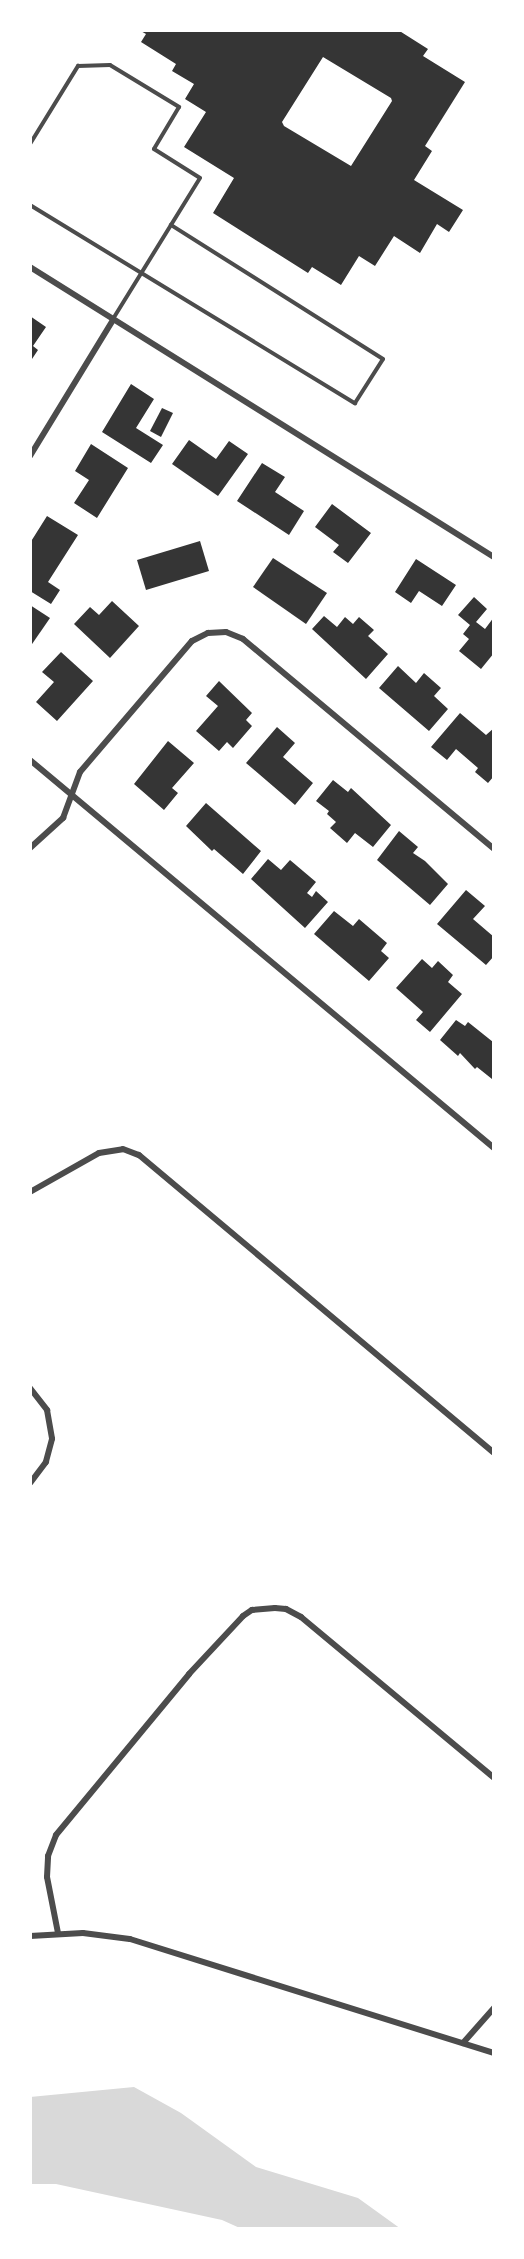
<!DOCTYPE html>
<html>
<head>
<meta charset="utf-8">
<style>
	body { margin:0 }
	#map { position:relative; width:524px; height:2259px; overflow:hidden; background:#fff; font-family:"Fira Sans Condensed",sans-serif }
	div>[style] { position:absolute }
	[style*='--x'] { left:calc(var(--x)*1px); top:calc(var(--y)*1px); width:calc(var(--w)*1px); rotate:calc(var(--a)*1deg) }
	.water>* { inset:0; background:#d9d9d9 }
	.building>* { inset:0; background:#353535 }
	.service>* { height:4px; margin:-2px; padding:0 2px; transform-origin:2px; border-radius:2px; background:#4c4c4c }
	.minor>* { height:6px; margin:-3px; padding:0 3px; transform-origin:3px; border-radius:3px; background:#4c4c4c }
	span { translate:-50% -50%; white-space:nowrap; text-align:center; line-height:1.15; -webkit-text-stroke:6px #fff; paint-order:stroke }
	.frame { position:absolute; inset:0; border:32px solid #fff; pointer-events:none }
</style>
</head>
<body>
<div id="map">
	<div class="water">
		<div style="clip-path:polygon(134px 2087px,181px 2113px,256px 2167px,358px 2198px,401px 2229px,242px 2229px,222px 2220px,56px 2184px,30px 2184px,30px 2097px)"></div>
	</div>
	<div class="building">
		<div style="clip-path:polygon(evenodd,139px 30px,398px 30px,428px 49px,423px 56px,465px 82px,425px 146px,432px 151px,414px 180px,463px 210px,449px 232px,437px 224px,420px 253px,394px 236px,375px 266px,359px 256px,341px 285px,312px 267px,308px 273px,213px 213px,234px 178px,184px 147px,206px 112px,185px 99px,194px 84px,172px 71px,176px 64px,141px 42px,146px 34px,139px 30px,323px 57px,391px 98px,392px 101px,351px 166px,284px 126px,282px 122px,323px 57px)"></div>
		<div style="clip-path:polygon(30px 316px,46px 327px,33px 346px,38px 350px,30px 362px)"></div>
		<div style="clip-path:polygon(131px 384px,154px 399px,136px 428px,163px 445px,151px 463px,102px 432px)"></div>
		<div style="clip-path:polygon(162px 408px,173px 413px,161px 437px,150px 431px)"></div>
		<div style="clip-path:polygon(189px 440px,216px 459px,229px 441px,248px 454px,218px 496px,172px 464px)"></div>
		<div style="clip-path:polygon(91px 444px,128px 468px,97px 518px,74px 503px,89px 480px,75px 471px)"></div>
		<div style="clip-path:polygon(262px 463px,285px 477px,275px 492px,304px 511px,289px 535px,237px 501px)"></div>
		<div style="clip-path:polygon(332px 504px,371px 533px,348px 563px,333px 552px,339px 545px,315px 527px)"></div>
		<div style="clip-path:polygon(47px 516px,78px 535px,48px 582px,60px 590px,51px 604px,30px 591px,30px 543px)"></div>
		<div style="clip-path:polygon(200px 541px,209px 571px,146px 590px,137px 560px)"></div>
		<div style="clip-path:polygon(273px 558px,327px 593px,306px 624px,253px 587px)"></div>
		<div style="clip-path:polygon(416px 559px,456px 585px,442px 606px,419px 591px,411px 603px,395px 592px)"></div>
		<div style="clip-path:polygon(474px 597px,487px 609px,476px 622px,485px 629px,494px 617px,494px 653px,481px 669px,459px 651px,469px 639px,463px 634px,470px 625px,458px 615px)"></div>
		<div style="clip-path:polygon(112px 601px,139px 626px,110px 658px,74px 624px,90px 607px,99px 615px)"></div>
		<div style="clip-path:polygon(30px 605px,50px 618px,30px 647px)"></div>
		<div style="clip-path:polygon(324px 616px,337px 627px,345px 617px,353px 624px,359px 617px,374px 630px,368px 636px,388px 654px,366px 679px,312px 629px)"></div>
		<div style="clip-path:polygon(61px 652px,93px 681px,57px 721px,36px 702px,54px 682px,42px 672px)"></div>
		<div style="clip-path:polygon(398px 666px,416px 683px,424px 673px,441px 688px,434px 696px,448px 709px,429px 731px,379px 688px)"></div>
		<div style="clip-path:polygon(219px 681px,252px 713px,246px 720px,252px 726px,233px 748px,227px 742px,219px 751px,196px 731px,218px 706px,206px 696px)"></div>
		<div style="clip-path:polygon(460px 713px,486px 735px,494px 728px,494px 776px,488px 783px,475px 772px,478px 768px,456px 749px,447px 760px,431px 747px)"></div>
		<div style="clip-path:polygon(277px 727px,295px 743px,283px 757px,313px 783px,295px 805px,246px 763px)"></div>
		<div style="clip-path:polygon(168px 741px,194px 763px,172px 788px,178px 793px,164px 810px,134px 784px)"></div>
		<div style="clip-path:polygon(333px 780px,348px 792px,351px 788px,391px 825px,373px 847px,355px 833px,347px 843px,330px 828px,336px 822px,327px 814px,329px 811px,316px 801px)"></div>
		<div style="clip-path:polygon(206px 803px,261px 851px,243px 874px,214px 849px,212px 851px,186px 826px)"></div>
		<div style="clip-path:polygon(399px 831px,418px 847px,413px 853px,425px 861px,448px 884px,430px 905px,377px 860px)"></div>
		<div style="clip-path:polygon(268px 859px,281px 870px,290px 860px,316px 882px,307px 893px,312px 897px,316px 891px,328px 902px,305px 928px,251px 879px)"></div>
		<div style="clip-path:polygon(466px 890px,485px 906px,473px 919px,494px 937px,494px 956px,486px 965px,437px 924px)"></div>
		<div style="clip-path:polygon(334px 911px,353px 926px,359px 919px,387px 943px,381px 951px,389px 958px,369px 981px,314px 934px)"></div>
		<div style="clip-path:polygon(422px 959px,432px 968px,438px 961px,453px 975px,448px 982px,462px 994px,430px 1032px,416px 1020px,423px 1012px,396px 988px)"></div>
		<div style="clip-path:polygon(456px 1020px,465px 1026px,468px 1022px,493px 1042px,494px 1040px,492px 1079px,477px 1067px,475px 1069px,460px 1053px,458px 1056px,440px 1040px)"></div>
	</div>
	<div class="service">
		<div style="--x:30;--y:144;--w:92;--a:-58.4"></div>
		<div style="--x:78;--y:66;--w:32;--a:-2"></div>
		<div style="--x:110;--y:65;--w:81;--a:31.3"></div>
		<div style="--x:179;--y:107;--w:49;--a:120.8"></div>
		<div style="--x:154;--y:149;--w:54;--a:32.2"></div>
		<div style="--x:200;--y:178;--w:166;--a:121.7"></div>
		<div style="--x:30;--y:205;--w:381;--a:31.4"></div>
		<div style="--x:355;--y:403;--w:52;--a:-57.5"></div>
		<div style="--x:383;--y:359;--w:251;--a:-147.7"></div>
	</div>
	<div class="minor">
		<div style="--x:30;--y:267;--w:547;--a:32.01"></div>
		<div style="--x:30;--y:456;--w:159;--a:-58.6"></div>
		<div style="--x:30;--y:760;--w:605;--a:39.9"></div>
		<div style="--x:30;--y:848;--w:45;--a:-42.3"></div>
		<div style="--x:63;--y:818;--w:49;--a:-69.7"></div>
		<div style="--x:80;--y:772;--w:172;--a:-49.5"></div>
		<div style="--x:192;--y:641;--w:18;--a:-27"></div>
		<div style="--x:208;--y:633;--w:18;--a:-3"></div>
		<div style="--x:226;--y:632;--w:18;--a:22"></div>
		<div style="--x:243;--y:639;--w:327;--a:39.9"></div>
		<div style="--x:30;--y:1192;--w:79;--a:-29.5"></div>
		<div style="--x:99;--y:1153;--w:24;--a:-9"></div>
		<div style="--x:123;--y:1149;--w:17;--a:21"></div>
		<div style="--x:139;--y:1155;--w:463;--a:40"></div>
		<div style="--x:30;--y:1388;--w:28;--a:52"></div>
		<div style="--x:47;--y:1410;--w:29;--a:80"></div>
		<div style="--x:52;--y:1439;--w:24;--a:105"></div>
		<div style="--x:46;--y:1462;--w:26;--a:127"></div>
		<div style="--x:58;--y:1933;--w:57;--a:-101.1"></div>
		<div style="--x:47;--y:1877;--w:21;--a:-87"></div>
		<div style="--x:48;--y:1856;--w:22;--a:-69"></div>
		<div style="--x:56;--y:1835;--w:209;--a:-50.4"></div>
		<div style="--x:189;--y:1674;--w:79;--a:-47"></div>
		<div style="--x:243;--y:1616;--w:11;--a:-34"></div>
		<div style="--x:252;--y:1610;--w:23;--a:-5"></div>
		<div style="--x:275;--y:1608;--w:11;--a:5"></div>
		<div style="--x:286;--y:1609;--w:17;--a:28"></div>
		<div style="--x:301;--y:1617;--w:251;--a:39.8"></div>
		<div style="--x:30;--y:1936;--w:53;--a:-3.2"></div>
		<div style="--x:83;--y:1933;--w:47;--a:7.3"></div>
		<div style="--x:130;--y:1939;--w:381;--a:17.4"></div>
		<div style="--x:463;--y:2043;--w:47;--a:-48.5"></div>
	</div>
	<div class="frame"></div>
</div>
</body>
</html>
